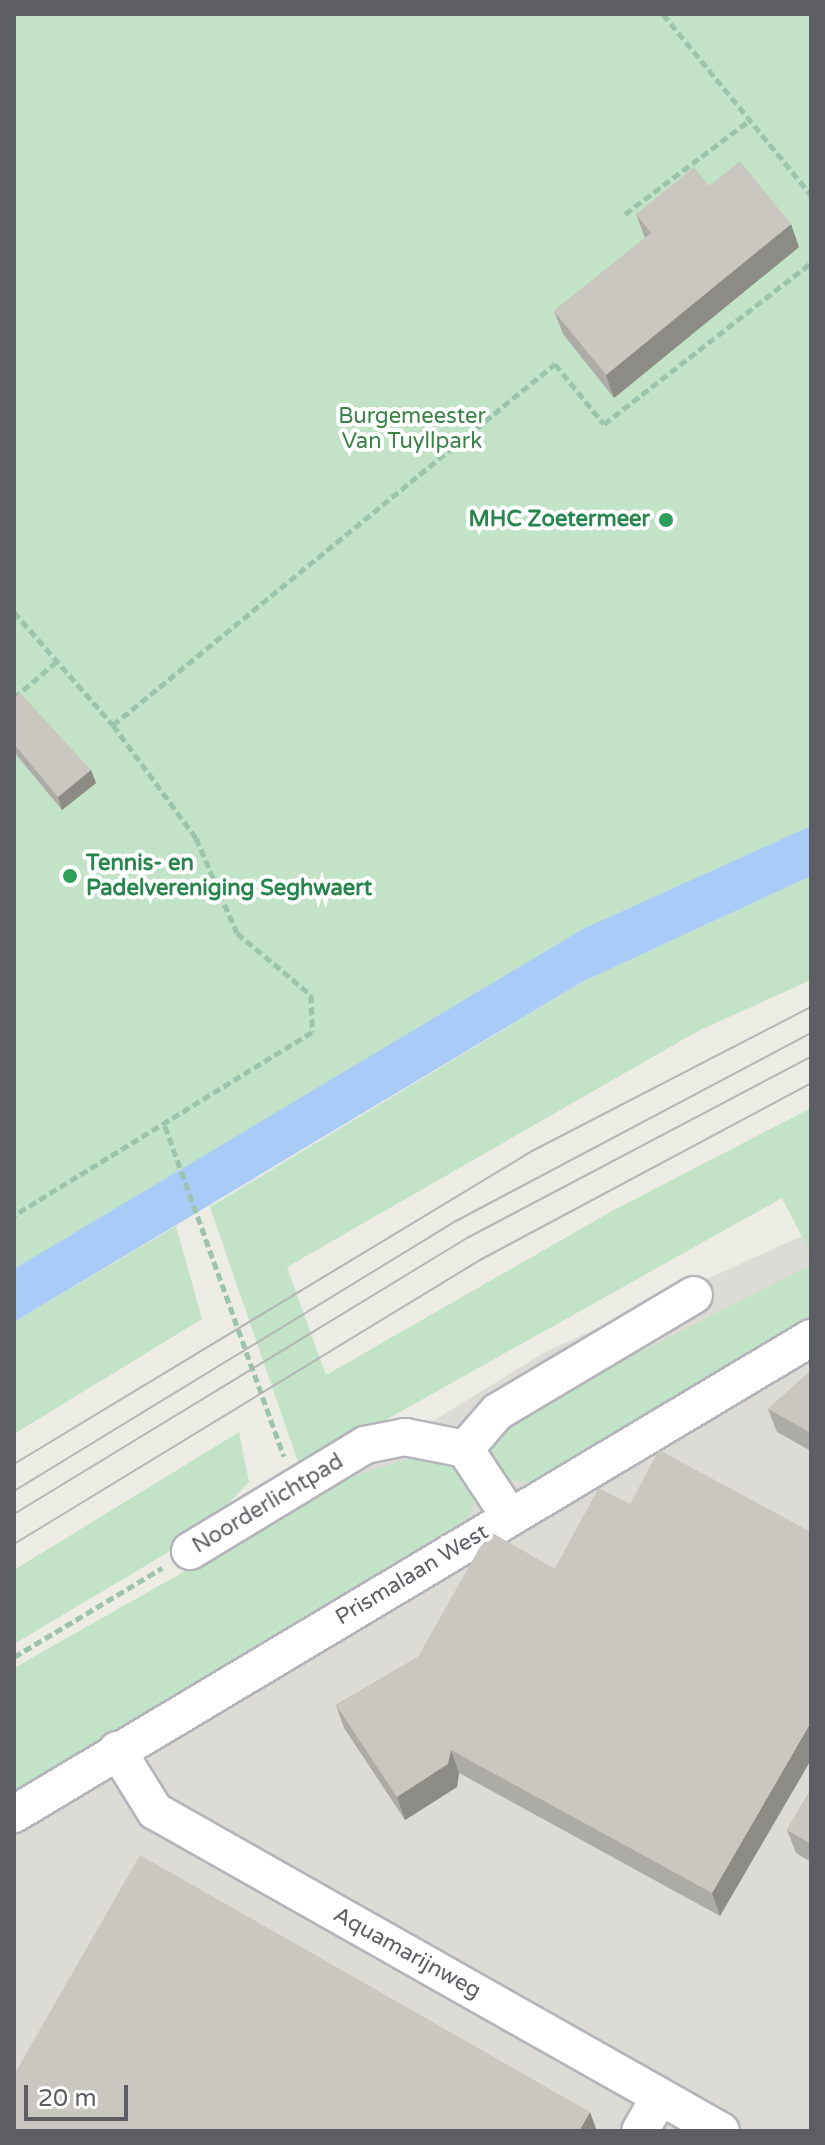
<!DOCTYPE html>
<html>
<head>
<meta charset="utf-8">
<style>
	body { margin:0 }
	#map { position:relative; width:825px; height:2145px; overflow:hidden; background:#edece4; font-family:"Varela Round",sans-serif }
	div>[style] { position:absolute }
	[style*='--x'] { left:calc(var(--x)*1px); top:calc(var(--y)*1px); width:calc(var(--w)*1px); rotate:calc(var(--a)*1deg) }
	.industrial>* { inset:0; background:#dcdbd6 }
	.green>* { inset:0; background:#c2e3c7 }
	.water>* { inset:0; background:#a9cbf8 }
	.path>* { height:5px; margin-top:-2.5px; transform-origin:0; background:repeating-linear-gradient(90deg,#9cc3ac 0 8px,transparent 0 12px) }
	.roads { filter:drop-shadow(2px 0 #b4b5ba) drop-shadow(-2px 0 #b4b5ba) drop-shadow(0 2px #b4b5ba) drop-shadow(0 -2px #b4b5ba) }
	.minor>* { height:36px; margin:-18px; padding:0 18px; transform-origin:18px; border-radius:18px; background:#fff }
	.tram>* { height:2px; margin:-1px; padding:0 1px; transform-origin:1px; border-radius:1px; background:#b4b5b5 }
	.wall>* { inset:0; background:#adaba5 }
	.shaded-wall>* { inset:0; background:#8d8b86 }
	.building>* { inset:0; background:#c9c7c0 }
	.dots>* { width:22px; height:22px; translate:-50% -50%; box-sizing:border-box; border:4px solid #fff; border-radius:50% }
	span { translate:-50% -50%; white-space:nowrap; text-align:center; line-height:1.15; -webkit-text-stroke:8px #fff; paint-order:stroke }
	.park-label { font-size:22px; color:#3c8249 }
	.leisure-label { font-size:22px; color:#27864d; font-weight:700 }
	.right { translate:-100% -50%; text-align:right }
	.left { translate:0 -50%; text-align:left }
	.street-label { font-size:22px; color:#5c5e63 }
	.frame { position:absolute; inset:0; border:16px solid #5c5e63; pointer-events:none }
	.scale { position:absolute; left:24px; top:2085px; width:104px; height:36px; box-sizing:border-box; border:4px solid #5c5e63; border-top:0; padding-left:10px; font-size:24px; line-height:28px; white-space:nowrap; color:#5c5e63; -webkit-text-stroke:6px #fff; paint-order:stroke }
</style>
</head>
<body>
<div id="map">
	<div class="industrial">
		<div style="clip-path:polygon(811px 1232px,811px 2131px,14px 2131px,14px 1677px,547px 1351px)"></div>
	</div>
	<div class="green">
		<div style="clip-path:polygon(14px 14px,811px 14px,811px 843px,14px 1308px)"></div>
		<div style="clip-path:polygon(811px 876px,811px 980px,698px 1031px,287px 1267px,326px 1375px,612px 1211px,811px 1108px,811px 1254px,782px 1198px,300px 1468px,210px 1207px,582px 982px)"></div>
		<div style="clip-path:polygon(176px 1226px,202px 1319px,14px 1434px,14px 1322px)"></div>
		<div style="clip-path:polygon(811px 1265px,811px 1316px,533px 1482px,505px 1480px,486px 1455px,496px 1425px)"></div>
		<div style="clip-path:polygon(239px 1432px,249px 1482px,220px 1512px,224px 1519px,14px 1644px,14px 1570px)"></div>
		<div style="clip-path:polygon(416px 1456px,459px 1464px,477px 1494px,467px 1520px,14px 1794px,14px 1668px,349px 1478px)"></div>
	</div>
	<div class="water">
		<div style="clip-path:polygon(811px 826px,811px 876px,582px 982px,14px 1322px,14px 1269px,583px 929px)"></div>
	</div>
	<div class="path">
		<div style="--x:663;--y:14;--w:234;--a:50.7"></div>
		<div style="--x:625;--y:214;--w:156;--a:-36.9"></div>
		<div style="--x:14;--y:612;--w:150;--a:48.8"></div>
		<div style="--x:113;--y:725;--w:140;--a:53.7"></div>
		<div style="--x:196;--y:838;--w:103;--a:66.7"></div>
		<div style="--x:237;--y:933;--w:97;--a:40"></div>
		<div style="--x:311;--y:995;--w:37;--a:88"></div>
		<div style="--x:312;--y:1032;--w:350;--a:148.4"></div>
		<div style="--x:14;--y:698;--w:54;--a:-40.5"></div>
		<div style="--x:113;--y:725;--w:571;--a:-39.24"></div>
		<div style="--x:555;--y:364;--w:77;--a:50.8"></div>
		<div style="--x:604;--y:424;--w:262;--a:-37.9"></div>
		<div style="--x:165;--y:1126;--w:351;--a:70.2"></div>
		<div style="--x:14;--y:1657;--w:173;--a:-31"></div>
	</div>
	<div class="roads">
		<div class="minor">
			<div style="--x:465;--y:1449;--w:49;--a:-49.1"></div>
			<div style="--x:497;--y:1412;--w:229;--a:-30.7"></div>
			<div style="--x:190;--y:1551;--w:205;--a:-31.2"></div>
			<div style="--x:365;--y:1445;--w:41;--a:-11.3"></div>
			<div style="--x:405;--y:1437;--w:61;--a:11.3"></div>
			<div style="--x:465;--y:1449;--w:82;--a:56.5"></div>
			<div style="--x:117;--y:1750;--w:72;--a:58.1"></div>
			<div style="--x:155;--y:1811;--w:650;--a:29.48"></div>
			<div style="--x:14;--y:1814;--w:928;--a:-30.85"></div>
			<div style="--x:640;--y:2131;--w:39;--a:-60"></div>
		</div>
	</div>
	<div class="tram">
		<div style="--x:14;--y:1464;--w:605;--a:-31.14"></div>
		<div style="--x:532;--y:1151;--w:314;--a:-27.3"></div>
		<div style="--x:14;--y:1491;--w:518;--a:-31.42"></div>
		<div style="--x:456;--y:1221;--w:402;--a:-27.9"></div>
		<div style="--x:14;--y:1514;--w:530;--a:-31.35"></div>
		<div style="--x:467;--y:1238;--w:389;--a:-27.8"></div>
		<div style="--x:14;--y:1544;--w:546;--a:-31.36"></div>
		<div style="--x:480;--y:1260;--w:375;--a:-28.1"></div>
	</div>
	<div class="wall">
		<div style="clip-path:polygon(709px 186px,799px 247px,614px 398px,563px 334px,554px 311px,645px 238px,636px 214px)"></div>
		<div style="clip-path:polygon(14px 698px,91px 770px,96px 783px,62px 810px,14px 752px)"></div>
		<div style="clip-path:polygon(811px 1371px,811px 1451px,777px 1432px,768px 1409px)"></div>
		<div style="clip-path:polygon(599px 1488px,720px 1916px,459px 1773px,457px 1787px,405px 1820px,344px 1728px,336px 1705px,418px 1657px,555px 1569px)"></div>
		<div style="clip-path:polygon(811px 1789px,811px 1862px,796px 1853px,787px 1830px)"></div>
	</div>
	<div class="shaded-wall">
		<div style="clip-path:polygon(791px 224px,799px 247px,614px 398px,606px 375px)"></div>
		<div style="clip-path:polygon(91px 770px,96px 783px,62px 810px,58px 797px)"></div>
		<div style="clip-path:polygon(811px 1722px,811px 1760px,720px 1916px,712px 1893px)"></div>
		<div style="clip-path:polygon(451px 1750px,459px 1773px,457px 1787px,405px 1820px,397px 1797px)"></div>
		<div style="clip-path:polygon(590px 2112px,597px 2131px,579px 2131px)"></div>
	</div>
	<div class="building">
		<div style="clip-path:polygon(740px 161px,791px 224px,606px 375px,554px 311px,651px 233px,636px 214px,694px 167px,709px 186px)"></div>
		<div style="clip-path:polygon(20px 693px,91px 770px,58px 797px,14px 744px,14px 698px)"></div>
		<div style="clip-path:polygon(811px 1371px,811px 1433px,768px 1409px)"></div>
		<div style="clip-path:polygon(659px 1450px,811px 1532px,811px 1722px,712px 1893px,451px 1750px,448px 1764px,397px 1797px,336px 1705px,418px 1657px,489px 1531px,555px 1569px,599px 1488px,630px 1504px)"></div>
		<div style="clip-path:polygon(811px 1789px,811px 1844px,787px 1830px)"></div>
		<div style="clip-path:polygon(140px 1855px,590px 2112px,579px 2131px,14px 2131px,14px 2075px)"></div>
	</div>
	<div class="dots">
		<div style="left:666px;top:520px;background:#2e9e5b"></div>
		<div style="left:70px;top:876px;background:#2e9e5b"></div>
	</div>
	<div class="park-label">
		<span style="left:412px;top:429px">Burgemeester<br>Van Tuyllpark</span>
	</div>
	<div class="leisure-label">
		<span class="right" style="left:650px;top:520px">MHC Zoetermeer</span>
		<span class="left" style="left:86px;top:876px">Tennis- en<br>Padelvereniging Seghwaert</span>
	</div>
	<div class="street-label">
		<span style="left:268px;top:1504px;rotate:-31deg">Noorderlichtpad</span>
		<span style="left:412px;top:1575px;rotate:-31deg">Prismalaan West</span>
		<span style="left:407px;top:1953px;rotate:29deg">Aquamarijnweg</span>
	</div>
	<div class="frame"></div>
	<div class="scale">20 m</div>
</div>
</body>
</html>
